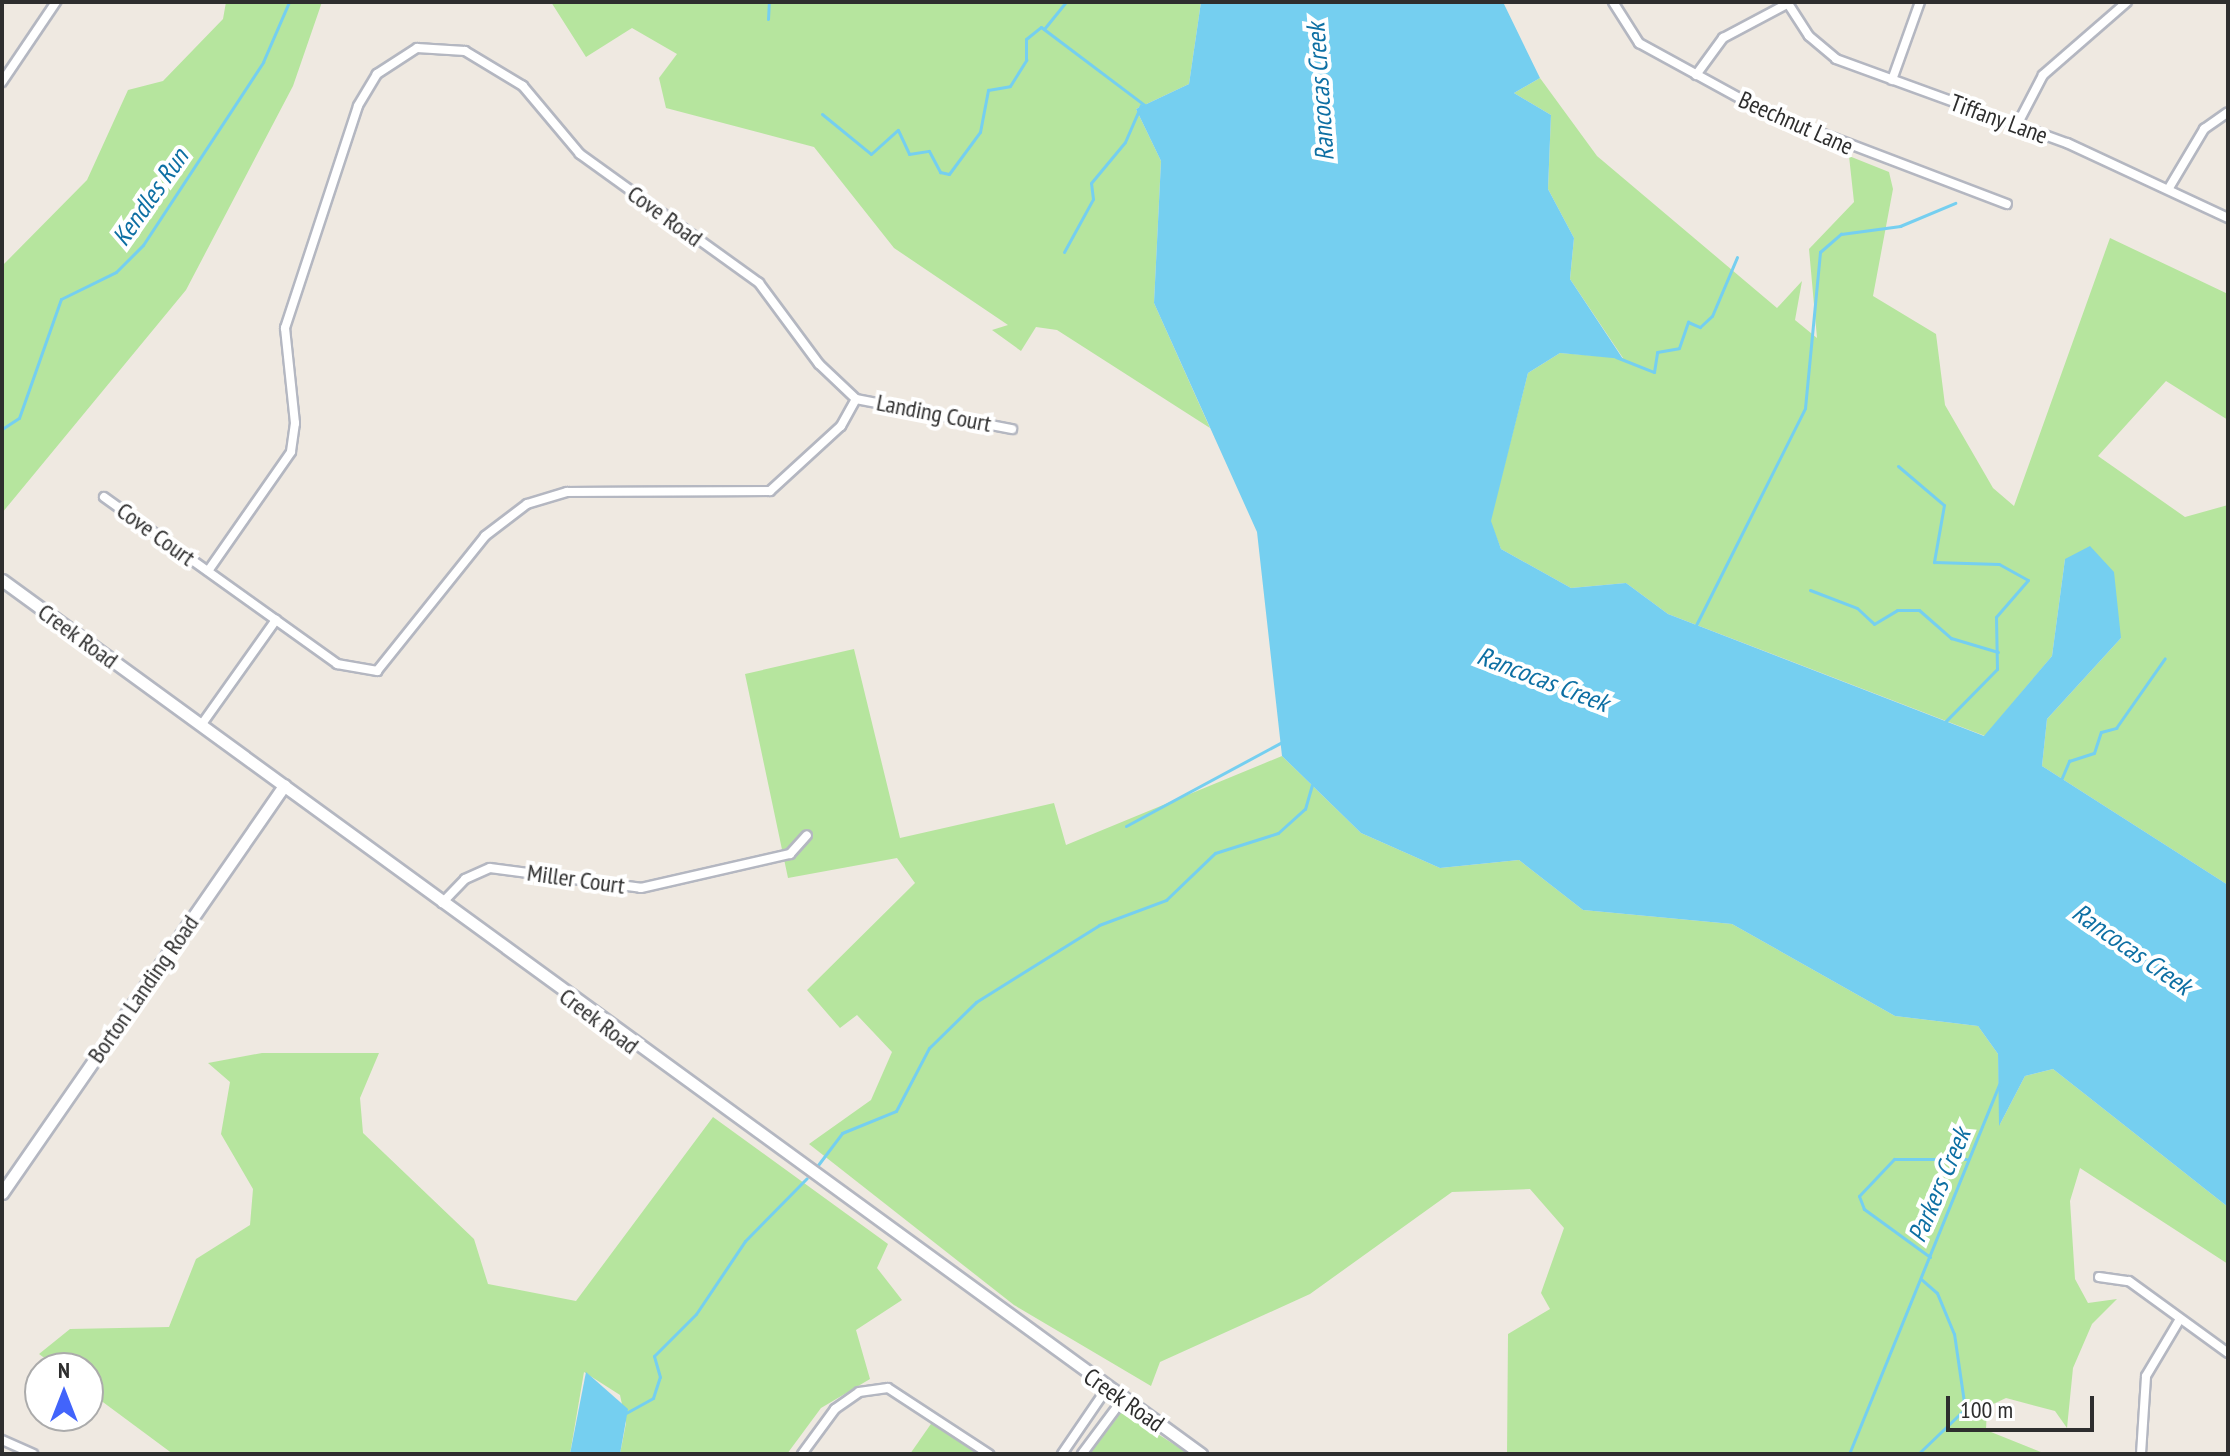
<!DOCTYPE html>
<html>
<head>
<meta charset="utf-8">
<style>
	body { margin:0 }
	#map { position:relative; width:2230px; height:1456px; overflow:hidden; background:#efe9e1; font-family:"PT Sans Narrow",sans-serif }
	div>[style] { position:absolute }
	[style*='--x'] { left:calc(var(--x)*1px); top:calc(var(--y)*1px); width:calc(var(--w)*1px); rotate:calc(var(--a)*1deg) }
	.green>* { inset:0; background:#b6e59e }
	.water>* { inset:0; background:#75cff0 }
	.stream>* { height:3px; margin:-1.5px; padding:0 1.5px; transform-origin:1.5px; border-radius:1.5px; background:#75cff0 }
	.roads { filter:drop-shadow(2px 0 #b4b7c1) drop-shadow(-2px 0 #b4b7c1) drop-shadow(0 2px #b4b7c1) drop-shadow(0 -2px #b4b7c1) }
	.street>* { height:8px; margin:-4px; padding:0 4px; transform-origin:4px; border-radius:4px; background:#fff }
	.secondary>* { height:11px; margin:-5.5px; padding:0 5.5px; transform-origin:5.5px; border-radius:5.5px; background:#fff }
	span { translate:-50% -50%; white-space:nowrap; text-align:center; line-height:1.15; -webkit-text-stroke:8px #fff; paint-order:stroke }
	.street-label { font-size:24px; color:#2e2e2e }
	.water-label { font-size:26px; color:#0d6fa3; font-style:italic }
	.frame { position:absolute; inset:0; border:4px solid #2e2e2e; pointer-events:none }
	.north { position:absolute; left:24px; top:1352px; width:80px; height:80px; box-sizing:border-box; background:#fff; border:2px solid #ababab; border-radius:50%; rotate:0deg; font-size:22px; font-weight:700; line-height:32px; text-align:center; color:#2e2e2e }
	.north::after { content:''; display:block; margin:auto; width:28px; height:36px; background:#4264fb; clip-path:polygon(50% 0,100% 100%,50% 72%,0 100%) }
	.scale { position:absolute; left:1946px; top:1396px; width:148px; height:36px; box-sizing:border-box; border:4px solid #2e2e2e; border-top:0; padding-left:10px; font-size:24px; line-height:28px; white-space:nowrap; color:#2e2e2e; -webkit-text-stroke:6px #fff; paint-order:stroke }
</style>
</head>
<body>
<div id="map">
	<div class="green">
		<div style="clip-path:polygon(226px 2px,322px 2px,293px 86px,186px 290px,2px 513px,2px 266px,87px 180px,128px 90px,163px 81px,223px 19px)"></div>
		<div style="clip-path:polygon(551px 2px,1201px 2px,1189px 84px,1136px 109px,1161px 161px,1154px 303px,1210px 428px,1057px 330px,1036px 327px,1021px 351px,992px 330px,1008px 325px,894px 248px,814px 147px,666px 108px,659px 78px,677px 54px,632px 28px,586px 57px)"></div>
		<div style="clip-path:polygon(1540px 78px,1597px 156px,1777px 308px,1802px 281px,1795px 320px,1817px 338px,1809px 249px,1854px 202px,1849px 156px,1889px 172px,1893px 189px,1873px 296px,1936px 334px,1945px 405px,1993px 488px,2014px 506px,2110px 238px,2228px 294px,2228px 420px,2166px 381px,2098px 456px,2185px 517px,2228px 505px,2228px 885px,2042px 766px,2047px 719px,2121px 638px,2065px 559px,2052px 656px,1985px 736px,1668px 614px,1626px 583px,1571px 588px,1501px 549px,1490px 521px,1528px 373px,1560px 353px,1623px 358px,1570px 279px,1574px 238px,1548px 189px,1551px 115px,1514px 93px)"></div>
		<div style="clip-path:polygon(854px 649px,900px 838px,1054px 803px,1066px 845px,1282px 756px,1361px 833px,1440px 868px,1519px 860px,1583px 910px,1732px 924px,1895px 1016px,1978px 1026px,1998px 1054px,2000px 1124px,2025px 1076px,2053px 1069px,2228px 1207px,2228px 1264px,2080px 1168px,2070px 1201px,2075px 1279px,2088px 1303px,2117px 1299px,2092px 1324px,2073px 1368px,2067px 1428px,2055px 1411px,2006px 1398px,1987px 1407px,1986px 1430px,2046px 1454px,1507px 1454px,1508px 1334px,1550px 1309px,1541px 1293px,1564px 1228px,1530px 1189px,1452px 1192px,1310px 1294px,1160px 1362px,1151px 1386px,1014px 1305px,809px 1144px,871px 1100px,892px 1052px,857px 1015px,840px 1028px,807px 990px,915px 883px,897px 858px,788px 878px,745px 674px)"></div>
		<div style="clip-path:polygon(262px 1053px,379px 1053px,360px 1098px,363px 1133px,474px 1239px,488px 1284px,576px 1301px,713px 1117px,888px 1244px,877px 1268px,902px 1300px,856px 1330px,870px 1379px,821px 1408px,787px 1454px,620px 1454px,626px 1423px,620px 1395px,584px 1372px,570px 1454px,173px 1454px,88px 1391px,88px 1368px,58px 1368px,39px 1354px,70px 1329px,169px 1327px,196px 1259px,250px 1225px,253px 1189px,221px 1134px,230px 1082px,208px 1063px)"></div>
		<div style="clip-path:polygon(1122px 1411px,1189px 1454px,1090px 1454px)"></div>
		<div style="clip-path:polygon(933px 1421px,980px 1454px,910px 1454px)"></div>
	</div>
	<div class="water">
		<div style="clip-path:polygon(1201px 2px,1503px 2px,1540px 78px,1514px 93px,1551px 115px,1548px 189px,1574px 238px,1570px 279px,1623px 359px,1560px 353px,1528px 373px,1491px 521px,1501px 549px,1571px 588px,1626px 583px,1668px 614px,1984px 736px,2052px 656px,2065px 559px,2090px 546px,2114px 572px,2121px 638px,2047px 719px,2042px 766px,2228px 885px,2228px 1207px,2053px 1069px,2025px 1076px,1999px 1126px,1998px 1054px,1978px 1026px,1895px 1016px,1732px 924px,1583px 910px,1519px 860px,1440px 868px,1361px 833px,1282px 756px,1257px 532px,1154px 303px,1161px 161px,1136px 109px,1189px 84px)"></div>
		<div style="clip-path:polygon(586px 1372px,628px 1409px,620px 1454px,570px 1454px)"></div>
	</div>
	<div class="stream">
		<div style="--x:768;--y:19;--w:17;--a:-87"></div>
		<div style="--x:1044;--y:29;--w:35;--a:-51"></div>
		<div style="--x:822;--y:114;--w:63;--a:39.2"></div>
		<div style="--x:871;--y:154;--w:36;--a:-42"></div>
		<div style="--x:898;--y:130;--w:26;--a:65"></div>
		<div style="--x:909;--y:154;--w:20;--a:-9"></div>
		<div style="--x:929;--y:151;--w:24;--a:62"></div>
		<div style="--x:940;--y:172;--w:9;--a:13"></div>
		<div style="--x:949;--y:174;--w:52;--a:-53.6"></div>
		<div style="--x:980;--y:132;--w:43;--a:-79.2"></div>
		<div style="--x:988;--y:90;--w:22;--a:-10"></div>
		<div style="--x:1010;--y:86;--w:31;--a:-58"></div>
		<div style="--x:1026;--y:60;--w:21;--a:-90"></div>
		<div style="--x:1026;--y:39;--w:19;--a:-39"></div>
		<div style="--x:1041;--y:27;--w:131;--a:37"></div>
		<div style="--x:1064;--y:252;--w:60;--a:-61.3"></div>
		<div style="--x:1093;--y:199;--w:16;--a:-97"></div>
		<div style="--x:1091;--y:183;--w:53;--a:-50.3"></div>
		<div style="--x:1125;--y:142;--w:40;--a:-66.6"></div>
		<div style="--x:1616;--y:357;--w:41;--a:21.5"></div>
		<div style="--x:1654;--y:372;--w:20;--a:-81"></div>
		<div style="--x:1657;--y:352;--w:22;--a:-10"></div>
		<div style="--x:1679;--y:348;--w:28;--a:-71"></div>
		<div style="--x:1688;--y:322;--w:13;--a:23"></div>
		<div style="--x:1700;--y:327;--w:16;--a:-43"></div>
		<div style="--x:1712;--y:316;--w:64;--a:-67"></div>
		<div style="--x:2;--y:429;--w:20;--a:-33"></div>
		<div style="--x:19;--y:418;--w:126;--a:-70.6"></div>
		<div style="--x:61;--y:299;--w:61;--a:-26.1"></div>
		<div style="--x:116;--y:272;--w:38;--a:-45"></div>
		<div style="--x:143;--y:245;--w:219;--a:-56.7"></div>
		<div style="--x:263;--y:62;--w:65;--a:-66.6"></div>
		<div style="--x:1898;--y:466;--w:60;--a:40.3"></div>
		<div style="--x:1944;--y:505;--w:58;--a:100"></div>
		<div style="--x:1934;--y:562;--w:65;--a:1.8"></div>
		<div style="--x:1999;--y:564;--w:33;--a:29"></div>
		<div style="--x:2028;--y:580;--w:49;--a:130.9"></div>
		<div style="--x:1996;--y:617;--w:52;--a:88.9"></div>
		<div style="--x:1997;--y:669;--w:78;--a:134.5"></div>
		<div style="--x:1810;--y:590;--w:50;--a:21"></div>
		<div style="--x:1857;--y:608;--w:23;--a:43"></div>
		<div style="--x:1874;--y:624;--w:27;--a:-31"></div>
		<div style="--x:1897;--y:610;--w:22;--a:0"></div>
		<div style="--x:1919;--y:610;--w:43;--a:41.2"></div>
		<div style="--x:1951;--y:638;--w:49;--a:16.6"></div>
		<div style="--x:1695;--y:627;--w:245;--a:-63.3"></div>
		<div style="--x:1805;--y:408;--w:157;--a:-84.5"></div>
		<div style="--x:1820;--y:252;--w:28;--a:-41"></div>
		<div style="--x:1841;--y:234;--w:60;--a:-7.7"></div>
		<div style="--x:1900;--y:226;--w:60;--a:-22.7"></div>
		<div style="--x:2061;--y:780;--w:21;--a:-67"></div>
		<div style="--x:2069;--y:761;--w:26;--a:-18"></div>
		<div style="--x:2094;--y:753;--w:22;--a:-72"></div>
		<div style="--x:2101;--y:732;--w:16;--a:-15"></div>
		<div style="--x:2116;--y:728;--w:85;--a:-55"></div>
		<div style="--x:1126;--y:826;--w:177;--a:-28.3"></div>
		<div style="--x:818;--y:1165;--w:40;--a:-53"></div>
		<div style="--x:842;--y:1133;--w:58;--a:-22.2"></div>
		<div style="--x:896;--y:1111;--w:71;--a:-62.4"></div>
		<div style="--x:929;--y:1048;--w:66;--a:-44.4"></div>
		<div style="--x:976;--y:1002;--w:145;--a:-32"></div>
		<div style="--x:1099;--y:925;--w:72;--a:-20.5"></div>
		<div style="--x:1166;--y:900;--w:68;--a:-43.8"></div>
		<div style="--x:1215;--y:853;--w:66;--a:-17.6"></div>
		<div style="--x:1278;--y:833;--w:36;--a:-42"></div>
		<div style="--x:1305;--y:809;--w:25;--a:-74"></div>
		<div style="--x:1930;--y:1257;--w:82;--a:-144"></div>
		<div style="--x:1864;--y:1209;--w:14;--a:-111"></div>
		<div style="--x:1859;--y:1196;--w:51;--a:-46.6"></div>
		<div style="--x:1894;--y:1159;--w:72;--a:0"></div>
		<div style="--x:626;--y:1413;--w:31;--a:-29"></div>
		<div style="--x:653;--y:1398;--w:22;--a:-72"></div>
		<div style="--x:660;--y:1377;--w:22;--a:-106"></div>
		<div style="--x:654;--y:1356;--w:59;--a:-45"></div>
		<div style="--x:696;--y:1314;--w:88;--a:-56.1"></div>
		<div style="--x:745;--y:1241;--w:88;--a:-45.5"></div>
		<div style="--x:1849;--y:1454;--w:399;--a:-67.9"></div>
		<div style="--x:1918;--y:1454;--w:65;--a:-43.8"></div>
		<div style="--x:1965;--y:1409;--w:76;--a:-98.3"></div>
		<div style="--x:1954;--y:1334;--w:44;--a:-112.5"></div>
		<div style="--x:1937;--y:1293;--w:21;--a:-139"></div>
	</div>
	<div class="roads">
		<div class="street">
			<div style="--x:1613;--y:2;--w:49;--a:57.6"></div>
			<div style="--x:1639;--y:43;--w:141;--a:28.7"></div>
			<div style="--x:1763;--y:111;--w:261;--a:20.9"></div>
			<div style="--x:1787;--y:2;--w:40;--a:57.1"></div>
			<div style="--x:1809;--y:36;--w:35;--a:40"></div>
			<div style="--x:1836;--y:59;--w:246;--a:20"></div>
			<div style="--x:2067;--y:143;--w:178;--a:25"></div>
			<div style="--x:1696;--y:75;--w:46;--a:-53.9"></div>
			<div style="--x:1723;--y:38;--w:72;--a:-28"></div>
			<div style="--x:1892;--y:80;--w:83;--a:-70.3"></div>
			<div style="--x:2;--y:82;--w:97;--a:-56"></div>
			<div style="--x:2017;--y:125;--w:56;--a:-62.5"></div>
			<div style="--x:2043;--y:75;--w:111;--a:-41"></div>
			<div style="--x:2169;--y:188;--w:69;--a:-59.3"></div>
			<div style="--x:2204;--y:129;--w:29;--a:-35"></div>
			<div style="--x:856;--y:399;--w:159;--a:10.9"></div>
			<div style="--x:104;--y:497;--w:287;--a:35.6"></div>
			<div style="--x:337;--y:664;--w:41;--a:9.9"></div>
			<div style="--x:377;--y:671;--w:173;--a:-51.3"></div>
			<div style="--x:485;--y:536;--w:53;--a:-37.3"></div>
			<div style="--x:527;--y:504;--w:42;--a:-16.7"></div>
			<div style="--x:567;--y:492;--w:203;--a:-0.3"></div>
			<div style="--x:770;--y:491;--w:96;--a:-42.5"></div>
			<div style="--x:841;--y:426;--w:31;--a:-61"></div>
			<div style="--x:856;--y:399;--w:51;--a:-136.6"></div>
			<div style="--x:819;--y:364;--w:101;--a:-126.5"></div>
			<div style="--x:759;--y:283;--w:221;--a:-144.2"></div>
			<div style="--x:580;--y:154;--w:89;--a:-130"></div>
			<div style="--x:523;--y:86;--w:68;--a:-148.9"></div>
			<div style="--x:465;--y:51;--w:48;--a:-176.4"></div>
			<div style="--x:417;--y:48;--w:48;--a:147"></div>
			<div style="--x:377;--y:74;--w:37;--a:121"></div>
			<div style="--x:358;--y:106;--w:234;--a:108.2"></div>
			<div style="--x:285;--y:328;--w:96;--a:84"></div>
			<div style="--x:295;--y:423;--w:29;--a:98"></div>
			<div style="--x:291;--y:452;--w:145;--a:124.9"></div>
			<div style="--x:202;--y:724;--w:128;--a:-54.6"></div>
			<div style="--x:442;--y:903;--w:33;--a:-46"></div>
			<div style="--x:465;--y:879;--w:27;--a:-24"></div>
			<div style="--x:490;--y:868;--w:152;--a:7.5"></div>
			<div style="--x:641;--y:888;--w:153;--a:-12.9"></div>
			<div style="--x:790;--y:854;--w:25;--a:-48"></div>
			<div style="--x:2099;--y:1277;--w:30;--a:8"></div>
			<div style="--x:2129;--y:1281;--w:122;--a:36"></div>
			<div style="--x:2;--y:1440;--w:34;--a:24"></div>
			<div style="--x:802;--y:1454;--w:56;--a:-53.7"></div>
			<div style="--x:835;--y:1409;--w:29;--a:-35"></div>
			<div style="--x:859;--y:1392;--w:29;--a:-8"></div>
			<div style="--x:888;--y:1388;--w:121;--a:33.2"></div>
			<div style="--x:1062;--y:1454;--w:80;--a:-55.7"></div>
			<div style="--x:1082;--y:1454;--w:69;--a:-53.3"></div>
			<div style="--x:2141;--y:1454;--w:78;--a:-86.3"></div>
			<div style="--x:2146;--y:1376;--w:66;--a:-59.2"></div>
		</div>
		<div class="secondary">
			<div style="--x:2;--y:580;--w:1484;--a:36.09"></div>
			<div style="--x:2;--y:1193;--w:496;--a:-55.3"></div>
		</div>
	</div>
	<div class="street-label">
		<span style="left:1999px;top:119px;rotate:20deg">Tiffany Lane</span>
		<span style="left:1796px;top:123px;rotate:24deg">Beechnut Lane</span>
		<span style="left:665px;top:216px;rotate:36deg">Cove Road</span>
		<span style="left:934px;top:413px;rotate:11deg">Landing Court</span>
		<span style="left:156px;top:534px;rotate:36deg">Cove Court</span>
		<span style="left:78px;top:636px;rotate:36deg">Creek Road</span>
		<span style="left:576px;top:879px;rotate:8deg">Miller Court</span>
		<span style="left:143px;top:989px;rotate:-55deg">Borton Landing Road</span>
		<span style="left:599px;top:1021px;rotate:37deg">Creek Road</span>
		<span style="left:1124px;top:1400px;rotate:35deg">Creek Road</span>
	</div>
	<div class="water-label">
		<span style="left:1320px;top:92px;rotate:-94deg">Rancocas Creek</span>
		<span style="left:150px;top:197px;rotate:-55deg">Kendles Run</span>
		<span style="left:1543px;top:679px;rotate:21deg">Rancocas Creek</span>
		<span style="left:2132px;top:949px;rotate:35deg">Rancocas Creek</span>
		<span style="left:1939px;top:1185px;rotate:-67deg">Parkers Creek</span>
	</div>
	<div class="frame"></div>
	<div class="north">N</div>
	<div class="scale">100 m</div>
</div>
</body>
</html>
